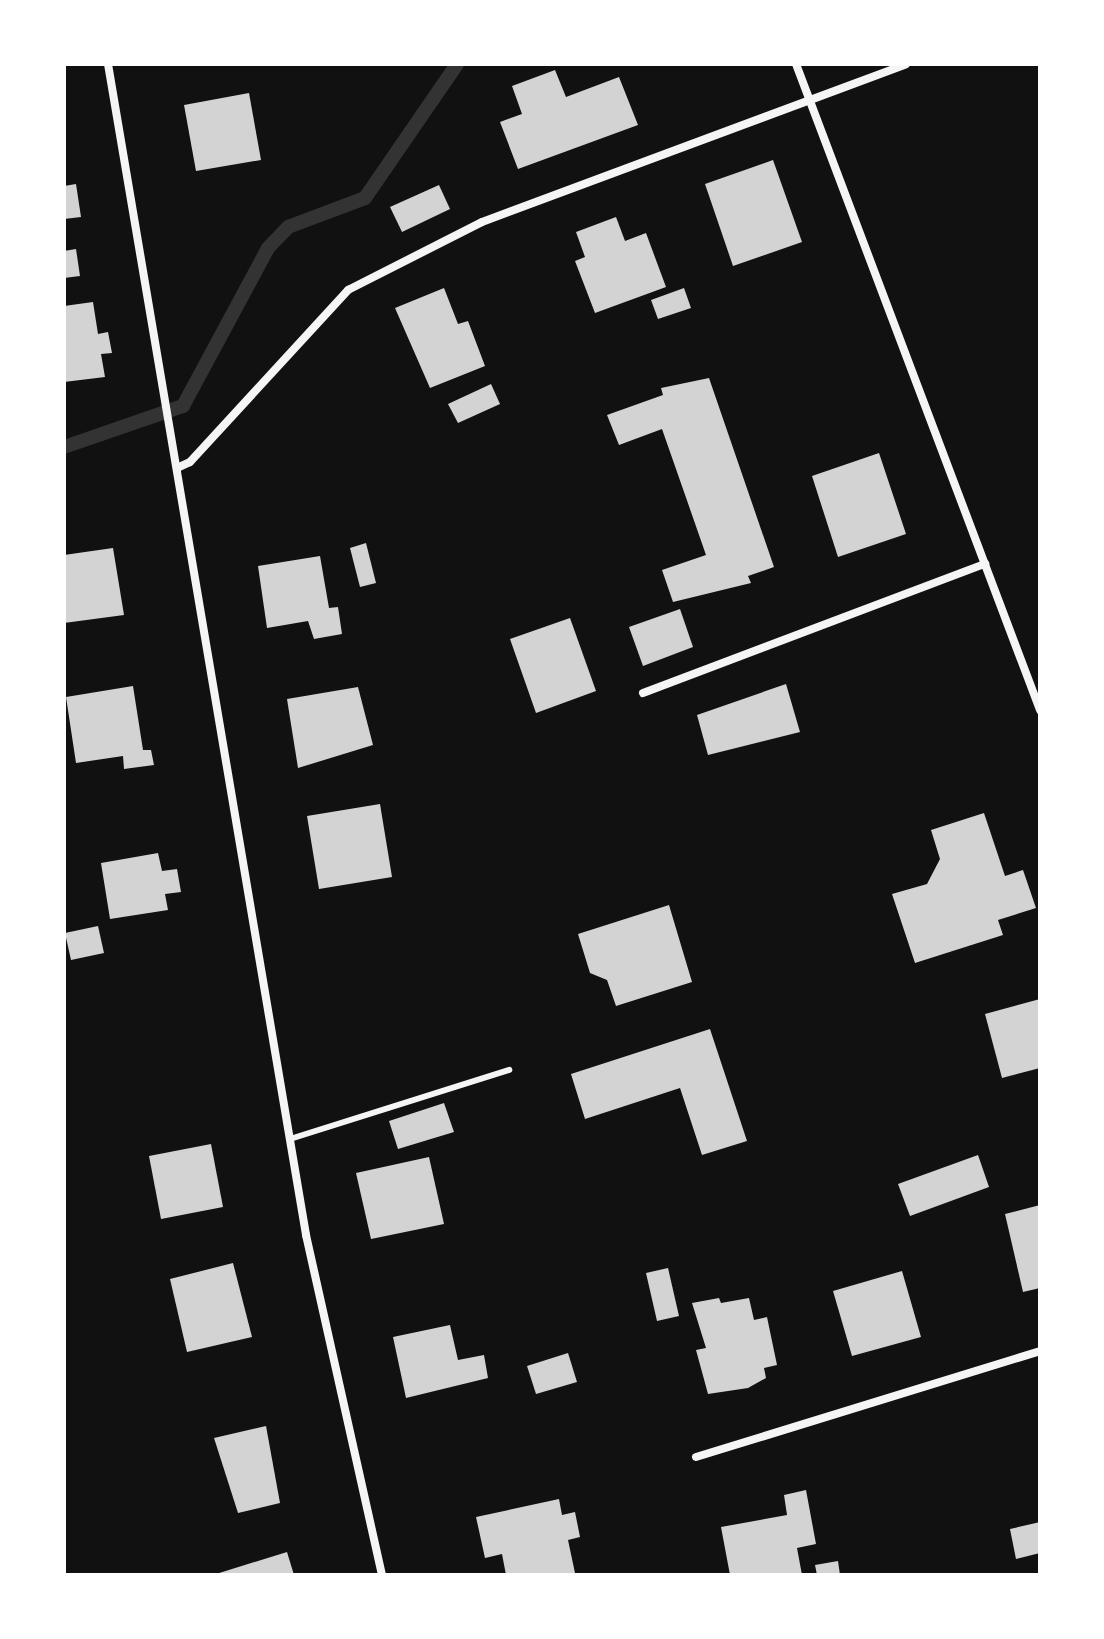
<!DOCTYPE html>
<html>
<head>
<meta charset="utf-8">
<style>
	body { margin:0 }
	#map { position:relative; width:1104px; height:1639px; overflow:hidden; background:#111; font-family:Barlow,sans-serif }
	div>[style] { position:absolute }
	[style*='--x'] { left:calc(var(--x)*1px); top:calc(var(--y)*1px); width:calc(var(--w)*1px); rotate:calc(var(--a)*1deg) }
	.stream>* { height:14px; margin:-7px; padding:0 7px; transform-origin:7px; border-radius:7px; background:#333 }
	.building>* { inset:0; background:#d3d3d3 }
	.service>* { height:6px; margin:-3px; padding:0 3px; transform-origin:3px; border-radius:3px; background:#f5f5f5 }
	.minor>* { height:8px; margin:-4px; padding:0 4px; transform-origin:4px; border-radius:4px; background:#f5f5f5 }
	span { translate:-50% -50%; white-space:nowrap; text-align:center; line-height:1.15; -webkit-text-stroke:6px #fff; paint-order:stroke }
	.frame { position:absolute; inset:0; border:66px solid #fff; pointer-events:none }
</style>
</head>
<body>
<div id="map">
	<div class="stream">
		<div style="--x:64;--y:447;--w:126;--a:-19"></div>
		<div style="--x:183;--y:406;--w:179;--a:-61.7"></div>
		<div style="--x:268;--y:248;--w:29;--a:-46"></div>
		<div style="--x:288;--y:227;--w:82;--a:-20.6"></div>
		<div style="--x:365;--y:198;--w:163;--a:-55.5"></div>
	</div>
	<div class="building">
		<div style="clip-path:polygon(555px 70px,566px 97px,619px 77px,638px 125px,518px 169px,500px 122px,522px 114px,512px 86px)"></div>
		<div style="clip-path:polygon(249px 93px,261px 160px,196px 171px,184px 105px)"></div>
		<div style="clip-path:polygon(773px 160px,802px 242px,733px 266px,705px 184px)"></div>
		<div style="clip-path:polygon(76px 184px,81px 217px,64px 219px,64px 186px)"></div>
		<div style="clip-path:polygon(439px 185px,450px 209px,402px 232px,390px 207px)"></div>
		<div style="clip-path:polygon(616px 217px,625px 241px,646px 233px,666px 287px,595px 313px,575px 261px,585px 257px,576px 232px)"></div>
		<div style="clip-path:polygon(76px 249px,80px 276px,64px 278px,64px 251px)"></div>
		<div style="clip-path:polygon(444px 288px,458px 324px,468px 321px,485px 366px,430px 388px,395px 308px)"></div>
		<div style="clip-path:polygon(684px 288px,691px 308px,658px 319px,651px 300px)"></div>
		<div style="clip-path:polygon(93px 302px,98px 334px,108px 332px,112px 353px,101px 354px,105px 377px,64px 382px,64px 306px)"></div>
		<div style="clip-path:polygon(709px 378px,774px 567px,748px 576px,751px 583px,673px 602px,662px 570px,706px 555px,683px 489px,662px 429px,619px 445px,607px 415px,663px 395px,661px 388px)"></div>
		<div style="clip-path:polygon(491px 384px,500px 404px,458px 423px,448px 404px)"></div>
		<div style="clip-path:polygon(879px 453px,906px 534px,838px 557px,812px 476px)"></div>
		<div style="clip-path:polygon(366px 543px,376px 583px,360px 587px,350px 548px)"></div>
		<div style="clip-path:polygon(113px 548px,124px 615px,64px 623px,64px 555px)"></div>
		<div style="clip-path:polygon(320px 556px,329px 608px,338px 607px,342px 634px,314px 639px,308px 621px,267px 628px,258px 566px)"></div>
		<div style="clip-path:polygon(680px 609px,693px 647px,643px 666px,629px 627px)"></div>
		<div style="clip-path:polygon(570px 618px,596px 691px,536px 713px,510px 639px)"></div>
		<div style="clip-path:polygon(786px 684px,800px 732px,708px 755px,697px 715px)"></div>
		<div style="clip-path:polygon(133px 686px,143px 750px,151px 750px,154px 765px,124px 769px,123px 756px,76px 763px,66px 697px)"></div>
		<div style="clip-path:polygon(358px 687px,373px 745px,298px 768px,287px 699px)"></div>
		<div style="clip-path:polygon(380px 804px,392px 877px,319px 889px,307px 816px)"></div>
		<div style="clip-path:polygon(984px 813px,1005px 876px,1023px 870px,1036px 908px,998px 920px,1003px 935px,915px 963px,892px 894px,927px 884px,940px 859px,931px 830px)"></div>
		<div style="clip-path:polygon(158px 853px,162px 871px,177px 869px,181px 892px,165px 894px,168px 910px,110px 919px,101px 863px)"></div>
		<div style="clip-path:polygon(669px 905px,692px 982px,616px 1006px,607px 980px,590px 973px,578px 934px)"></div>
		<div style="clip-path:polygon(98px 926px,104px 953px,71px 960px,65px 933px)"></div>
		<div style="clip-path:polygon(1040px 999px,1040px 1068px,1002px 1078px,985px 1014px)"></div>
		<div style="clip-path:polygon(710px 1029px,747px 1141px,702px 1155px,680px 1088px,585px 1119px,571px 1074px)"></div>
		<div style="clip-path:polygon(444px 1103px,454px 1132px,398px 1149px,389px 1121px)"></div>
		<div style="clip-path:polygon(211px 1144px,223px 1207px,161px 1219px,149px 1156px)"></div>
		<div style="clip-path:polygon(978px 1155px,989px 1187px,910px 1216px,898px 1184px)"></div>
		<div style="clip-path:polygon(429px 1157px,444px 1224px,371px 1239px,356px 1173px)"></div>
		<div style="clip-path:polygon(1040px 1205px,1040px 1288px,1023px 1292px,1005px 1214px)"></div>
		<div style="clip-path:polygon(233px 1263px,252px 1337px,187px 1352px,170px 1279px)"></div>
		<div style="clip-path:polygon(668px 1268px,679px 1316px,657px 1321px,646px 1273px)"></div>
		<div style="clip-path:polygon(902px 1271px,921px 1337px,852px 1356px,833px 1291px)"></div>
		<div style="clip-path:polygon(719px 1298px,721px 1303px,749px 1298px,754px 1320px,767px 1317px,777px 1365px,764px 1368px,766px 1378px,748px 1388px,708px 1394px,696px 1350px,706px 1348px,692px 1303px)"></div>
		<div style="clip-path:polygon(450px 1325px,458px 1360px,484px 1355px,488px 1378px,406px 1398px,393px 1337px)"></div>
		<div style="clip-path:polygon(568px 1353px,577px 1382px,536px 1394px,527px 1366px)"></div>
		<div style="clip-path:polygon(266px 1426px,280px 1503px,238px 1513px,214px 1438px)"></div>
		<div style="clip-path:polygon(806px 1490px,816px 1544px,797px 1548px,802px 1575px,730px 1575px,721px 1527px,787px 1515px,784px 1495px)"></div>
		<div style="clip-path:polygon(559px 1499px,562px 1515px,575px 1512px,580px 1537px,568px 1540px,575px 1573px,506px 1575px,502px 1554px,485px 1558px,476px 1517px)"></div>
		<div style="clip-path:polygon(1040px 1522px,1040px 1553px,1016px 1559px,1010px 1529px)"></div>
		<div style="clip-path:polygon(287px 1552px,294px 1575px,216px 1575px,216px 1574px)"></div>
		<div style="clip-path:polygon(838px 1561px,840px 1575px,817px 1575px,815px 1565px)"></div>
	</div>
	<div class="service">
		<div style="--x:290;--y:1139;--w:230;--a:-17.5"></div>
	</div>
	<div class="minor">
		<div style="--x:108;--y:64;--w:1188;--a:80.4"></div>
		<div style="--x:306;--y:1235;--w:348;--a:77.4"></div>
		<div style="--x:796;--y:64;--w:691;--a:69.31"></div>
		<div style="--x:177;--y:468;--w:14;--a:-25"></div>
		<div style="--x:190;--y:462;--w:234;--a:-47.4"></div>
		<div style="--x:348;--y:290;--w:150;--a:-26.9"></div>
		<div style="--x:482;--y:222;--w:452;--a:-20.4"></div>
		<div style="--x:643;--y:693;--w:366;--a:-20.7"></div>
		<div style="--x:696;--y:1457;--w:360;--a:-17.1"></div>
	</div>
	<div class="frame"></div>
</div>
</body>
</html>
